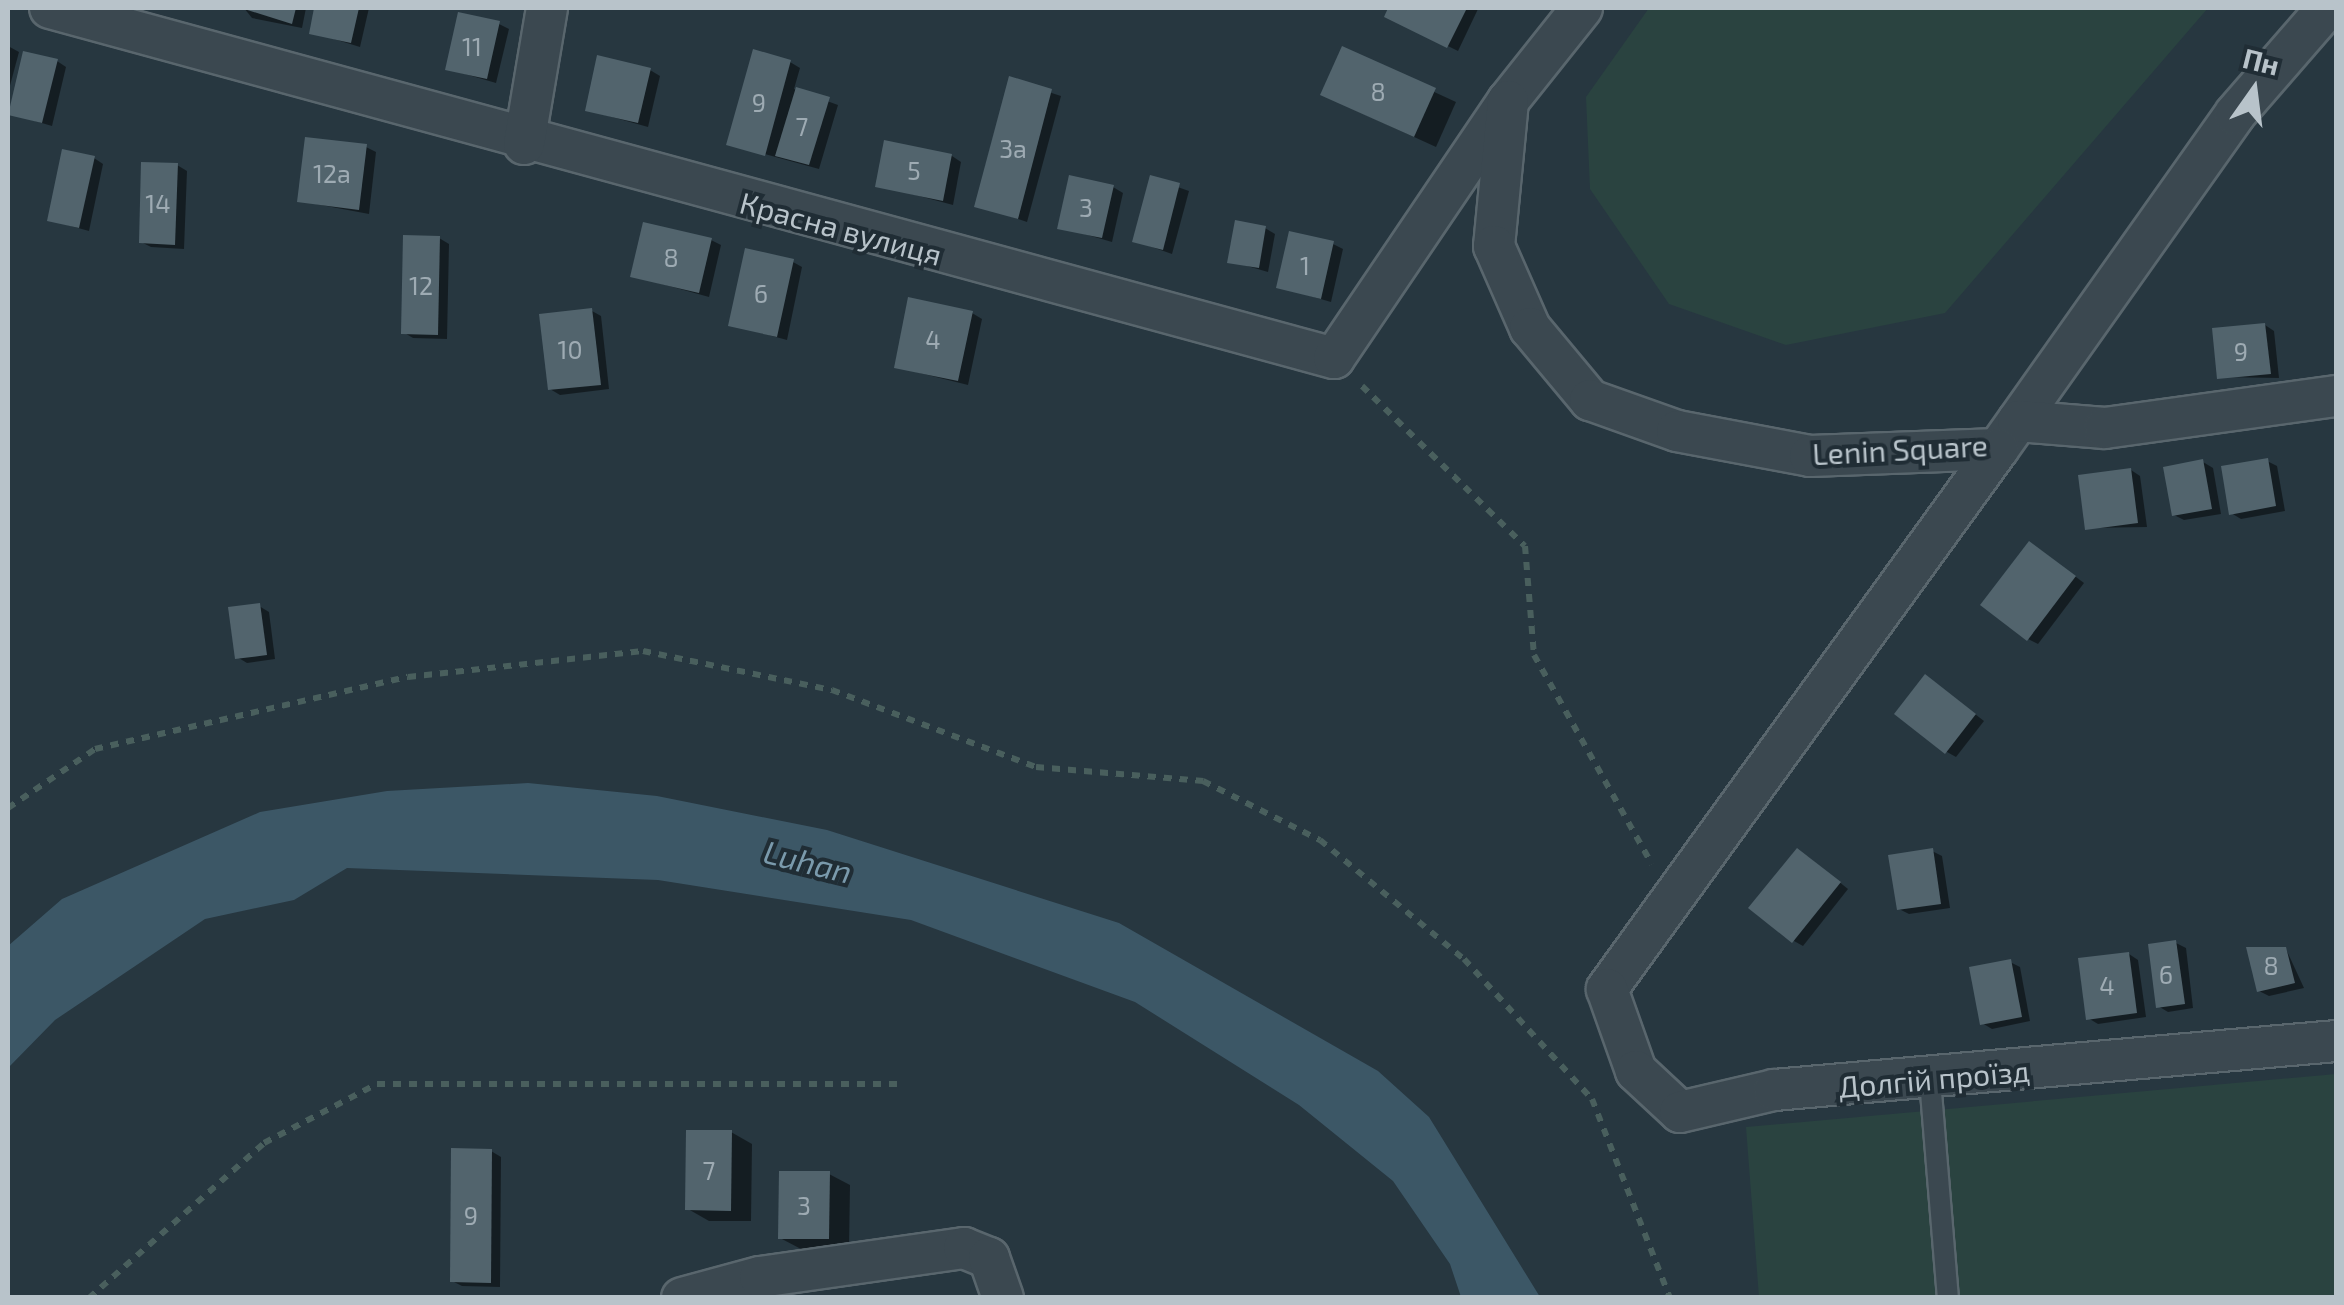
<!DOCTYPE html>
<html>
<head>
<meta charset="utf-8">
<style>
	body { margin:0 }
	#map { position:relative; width:2344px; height:1305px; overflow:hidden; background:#273740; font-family:"Exo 2",sans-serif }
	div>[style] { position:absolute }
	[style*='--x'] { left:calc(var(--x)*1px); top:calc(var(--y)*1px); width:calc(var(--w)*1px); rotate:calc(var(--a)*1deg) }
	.green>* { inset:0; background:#2a4340 }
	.water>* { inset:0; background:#3c5766 }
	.shadow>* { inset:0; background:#0007 }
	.building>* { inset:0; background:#52646d }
	.path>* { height:6px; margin-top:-3px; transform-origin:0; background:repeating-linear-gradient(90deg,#495f5d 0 8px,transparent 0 16px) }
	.roads { filter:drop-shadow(2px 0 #59666d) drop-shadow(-2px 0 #59666d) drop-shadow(0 2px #59666d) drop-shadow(0 -2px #59666d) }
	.lane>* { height:20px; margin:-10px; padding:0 10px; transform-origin:10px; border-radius:10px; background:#3b4850 }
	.street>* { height:40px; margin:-20px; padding:0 20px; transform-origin:20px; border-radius:20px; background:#3b4850 }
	span { translate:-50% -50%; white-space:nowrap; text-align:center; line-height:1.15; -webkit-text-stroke:8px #202d35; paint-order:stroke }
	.number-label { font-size:25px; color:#9eabb3 }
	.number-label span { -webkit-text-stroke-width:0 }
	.street-label { font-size:30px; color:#b8c3ca }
	.water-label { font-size:32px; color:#7a9aac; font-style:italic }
	.frame { position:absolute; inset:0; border:10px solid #b8c3ca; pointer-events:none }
	.north { position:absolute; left:2204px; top:40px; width:100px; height:100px; -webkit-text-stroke:8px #202d35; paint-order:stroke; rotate:14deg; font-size:28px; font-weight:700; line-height:40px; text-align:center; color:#b8c3ca }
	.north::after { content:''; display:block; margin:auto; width:35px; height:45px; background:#b8c3ca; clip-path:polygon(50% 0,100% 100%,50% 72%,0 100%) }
</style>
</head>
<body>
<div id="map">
	<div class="green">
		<div style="clip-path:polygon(1649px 8px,2208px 8px,1945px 313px,1786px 345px,1669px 304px,1590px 189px,1586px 97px)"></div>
		<div style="clip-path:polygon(2336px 1074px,2336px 1297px,1759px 1297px,1746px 1127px)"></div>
	</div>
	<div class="water">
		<div style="clip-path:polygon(528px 783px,657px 796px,827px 830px,1119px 923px,1378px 1071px,1429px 1117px,1540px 1297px,1461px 1297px,1450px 1264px,1393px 1181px,1299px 1105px,1135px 1002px,911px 920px,658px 880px,347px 868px,294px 900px,205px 919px,55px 1020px,8px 1068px,8px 946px,62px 899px,260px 812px,387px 791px)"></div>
	</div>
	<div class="shadow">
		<div style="clip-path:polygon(244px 8px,306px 8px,302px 28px,252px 18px)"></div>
		<div style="clip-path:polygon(317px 8px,369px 8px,360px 47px,311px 32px)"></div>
		<div style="clip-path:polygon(1391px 8px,1475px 8px,1478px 9px,1458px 51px,1387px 16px)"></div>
		<div style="clip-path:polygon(499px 24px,509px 29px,496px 83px,448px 69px)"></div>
		<div style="clip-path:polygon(8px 46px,19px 52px,8px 93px)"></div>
		<div style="clip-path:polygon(1343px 50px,1456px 102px,1436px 147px,1344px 105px)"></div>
		<div style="clip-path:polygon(57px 61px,66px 67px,52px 126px,11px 114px)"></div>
		<div style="clip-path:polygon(790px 62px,800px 68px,794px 89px,838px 105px,819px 169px,729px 144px)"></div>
		<div style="clip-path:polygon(650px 70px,660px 76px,648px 127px,587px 110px)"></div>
		<div style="clip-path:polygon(1011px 80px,1061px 96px,1027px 222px,977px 205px)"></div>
		<div style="clip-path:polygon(366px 147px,376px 152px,369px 214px,300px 201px)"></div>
		<div style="clip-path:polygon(952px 156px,961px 162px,953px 205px,878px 185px)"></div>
		<div style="clip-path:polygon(94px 158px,103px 164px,89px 231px,49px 220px)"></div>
		<div style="clip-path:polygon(177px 165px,187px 171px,184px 249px,151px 247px,141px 242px)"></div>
		<div style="clip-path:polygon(1152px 178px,1189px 191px,1172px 254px,1135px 241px)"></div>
		<div style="clip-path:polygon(1113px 187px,1123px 193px,1112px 242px,1060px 227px)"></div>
		<div style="clip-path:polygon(1265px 228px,1275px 234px,1268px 272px,1230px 261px)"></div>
		<div style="clip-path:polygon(439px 238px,449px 244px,447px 339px,413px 338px,403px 332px)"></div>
		<div style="clip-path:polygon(711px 240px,721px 245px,709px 297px,633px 276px)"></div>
		<div style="clip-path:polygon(1333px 244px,1343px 249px,1331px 302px,1279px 287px)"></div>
		<div style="clip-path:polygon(793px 262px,802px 267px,787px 340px,731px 325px)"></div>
		<div style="clip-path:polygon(592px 311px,601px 316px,609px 389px,560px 395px,550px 389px)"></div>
		<div style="clip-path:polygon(972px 313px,982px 319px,968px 385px,896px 367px)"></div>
		<div style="clip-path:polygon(2265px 325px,2274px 331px,2279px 378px,2219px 377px)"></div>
		<div style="clip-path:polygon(2267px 461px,2277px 466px,2285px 511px,2241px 519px,2231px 513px)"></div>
		<div style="clip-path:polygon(2203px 462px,2213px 468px,2221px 514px,2184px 520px,2174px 515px)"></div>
		<div style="clip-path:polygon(2131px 470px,2140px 476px,2147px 527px,2087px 528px)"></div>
		<div style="clip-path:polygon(2039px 549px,2084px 583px,2038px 644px,2028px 639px)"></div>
		<div style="clip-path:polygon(259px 606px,269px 612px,275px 659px,247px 663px,237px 657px)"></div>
		<div style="clip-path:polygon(1935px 683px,1984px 721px,1956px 757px,1947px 752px)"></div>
		<div style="clip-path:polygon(1932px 851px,1942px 856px,1950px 908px,1909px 914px,1899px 909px)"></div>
		<div style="clip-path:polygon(1807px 856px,1848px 889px,1803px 946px,1794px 941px)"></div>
		<div style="clip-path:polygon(2176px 943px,2186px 948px,2193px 1008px,2168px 1012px,2158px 1006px)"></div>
		<div style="clip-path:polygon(2286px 949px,2304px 988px,2269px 996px,2259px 991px)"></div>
		<div style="clip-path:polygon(2129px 954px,2138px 960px,2146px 1017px,2098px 1024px,2088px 1018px)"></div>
		<div style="clip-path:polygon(2010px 962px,2020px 967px,2030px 1021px,1992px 1029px,1982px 1023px)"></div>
		<div style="clip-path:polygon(731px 1132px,752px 1144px,751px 1221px,709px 1221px,688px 1209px)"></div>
		<div style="clip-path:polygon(491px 1151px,501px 1157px,500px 1287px,462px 1286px,452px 1281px)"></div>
		<div style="clip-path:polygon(829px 1174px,850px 1185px,849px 1250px,801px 1249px,780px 1238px)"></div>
	</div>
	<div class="building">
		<div style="clip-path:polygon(241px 8px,296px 8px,292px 24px)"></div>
		<div style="clip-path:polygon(314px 8px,359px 8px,351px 43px,309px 34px)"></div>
		<div style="clip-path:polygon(1388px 8px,1467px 8px,1447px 48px,1384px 17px)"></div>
		<div style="clip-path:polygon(458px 12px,500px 21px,487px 79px,445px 70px)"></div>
		<div style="clip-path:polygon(1342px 46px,1436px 88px,1414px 137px,1320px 95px)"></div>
		<div style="clip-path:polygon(753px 49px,791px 60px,765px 156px,726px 145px)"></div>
		<div style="clip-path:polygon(23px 51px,58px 59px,42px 123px,8px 115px)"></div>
		<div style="clip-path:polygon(597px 55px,651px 68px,638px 123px,585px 111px)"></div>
		<div style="clip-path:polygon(1009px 76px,1052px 89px,1018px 219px,974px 207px)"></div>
		<div style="clip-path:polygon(796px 87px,830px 97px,809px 165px,775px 156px)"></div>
		<div style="clip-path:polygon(305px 137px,367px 144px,359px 210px,297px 202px)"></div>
		<div style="clip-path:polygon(884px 140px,952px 154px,943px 201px,875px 187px)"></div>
		<div style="clip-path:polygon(62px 149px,95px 156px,79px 228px,47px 221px)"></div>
		<div style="clip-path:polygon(141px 162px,178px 163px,175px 245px,139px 243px)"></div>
		<div style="clip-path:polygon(1069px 175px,1114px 185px,1102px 238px,1057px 229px)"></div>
		<div style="clip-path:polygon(1150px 175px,1180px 183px,1163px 250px,1132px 242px)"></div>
		<div style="clip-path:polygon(1235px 220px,1266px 226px,1259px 268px,1227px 263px)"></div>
		<div style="clip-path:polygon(643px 222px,712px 238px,699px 293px,630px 277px)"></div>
		<div style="clip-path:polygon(1289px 231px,1334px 241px,1321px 299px,1276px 288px)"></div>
		<div style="clip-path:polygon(403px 235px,440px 236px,438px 335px,401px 334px)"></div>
		<div style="clip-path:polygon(745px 248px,794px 259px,777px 337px,728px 326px)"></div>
		<div style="clip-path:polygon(908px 297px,973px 311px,958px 381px,894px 368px)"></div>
		<div style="clip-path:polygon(592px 308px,601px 385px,548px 390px,539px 314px)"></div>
		<div style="clip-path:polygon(2265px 323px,2271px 374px,2217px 379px,2212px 328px)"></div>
		<div style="clip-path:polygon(2268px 458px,2276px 506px,2229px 515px,2221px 466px)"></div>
		<div style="clip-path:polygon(2203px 459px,2212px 509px,2172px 516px,2163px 467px)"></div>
		<div style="clip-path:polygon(2131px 468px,2138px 523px,2085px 530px,2078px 475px)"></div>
		<div style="clip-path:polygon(2029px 541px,2076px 576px,2027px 641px,1980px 605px)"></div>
		<div style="clip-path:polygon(260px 603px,267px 655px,235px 659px,228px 607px)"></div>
		<div style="clip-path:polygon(1925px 674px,1976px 714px,1945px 754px,1894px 714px)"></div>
		<div style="clip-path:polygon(1797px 848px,1841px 882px,1792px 943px,1748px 908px)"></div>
		<div style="clip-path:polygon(1933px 848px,1941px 904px,1897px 910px,1888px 855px)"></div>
		<div style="clip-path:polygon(2176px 940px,2185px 1004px,2156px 1008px,2148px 944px)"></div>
		<div style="clip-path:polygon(2246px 947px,2286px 947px,2295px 983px,2257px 992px)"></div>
		<div style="clip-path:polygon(2129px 952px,2137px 1013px,2086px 1020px,2078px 958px)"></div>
		<div style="clip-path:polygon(2011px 959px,2022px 1017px,1980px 1025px,1969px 967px)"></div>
		<div style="clip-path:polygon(686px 1130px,732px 1130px,731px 1211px,685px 1210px)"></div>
		<div style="clip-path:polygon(451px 1148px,492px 1149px,491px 1283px,450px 1282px)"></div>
		<div style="clip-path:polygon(779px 1171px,830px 1171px,829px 1239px,778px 1239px)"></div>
	</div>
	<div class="path">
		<div style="--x:1362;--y:386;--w:228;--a:44.5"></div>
		<div style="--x:1525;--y:546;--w:109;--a:85.3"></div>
		<div style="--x:1534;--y:655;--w:240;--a:60.6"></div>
		<div style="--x:8;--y:808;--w:105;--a:-34.1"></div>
		<div style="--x:95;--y:749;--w:321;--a:-13"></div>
		<div style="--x:408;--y:677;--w:236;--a:-6.3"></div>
		<div style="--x:643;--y:651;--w:193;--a:11.7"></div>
		<div style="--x:832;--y:690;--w:218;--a:20.7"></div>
		<div style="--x:1036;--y:767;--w:168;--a:4.8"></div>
		<div style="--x:1203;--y:781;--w:131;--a:26.8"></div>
		<div style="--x:1320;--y:840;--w:187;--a:39.6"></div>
		<div style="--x:1464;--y:959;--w:190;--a:47.6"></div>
		<div style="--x:1592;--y:1099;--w:214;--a:68.6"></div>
		<div style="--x:89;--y:1298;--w:234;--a:-41.5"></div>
		<div style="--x:264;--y:1143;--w:127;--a:-27.6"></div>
		<div style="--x:377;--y:1084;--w:526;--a:0"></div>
	</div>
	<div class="roads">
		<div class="lane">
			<div style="--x:1930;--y:1080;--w:219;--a:85.3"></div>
		</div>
		<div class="street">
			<div style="--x:50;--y:8;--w:1331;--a:15.25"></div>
			<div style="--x:1334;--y:358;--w:310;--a:-55.9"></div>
			<div style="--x:1582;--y:8;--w:119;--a:128.5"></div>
			<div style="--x:1508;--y:101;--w:146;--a:95.5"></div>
			<div style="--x:1494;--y:246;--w:90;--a:66.3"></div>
			<div style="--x:1530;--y:328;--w:94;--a:50.2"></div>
			<div style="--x:1590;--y:400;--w:92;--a:19.6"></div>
			<div style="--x:1677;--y:431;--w:135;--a:10.6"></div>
			<div style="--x:1810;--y:456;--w:188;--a:-2.1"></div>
			<div style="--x:1998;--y:449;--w:410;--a:-54.7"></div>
			<div style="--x:2235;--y:114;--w:140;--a:-49"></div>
			<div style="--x:524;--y:144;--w:138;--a:-80.4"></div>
			<div style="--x:2018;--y:421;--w:87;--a:4.6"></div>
			<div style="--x:2105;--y:428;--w:233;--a:-7.9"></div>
			<div style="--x:1998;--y:449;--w:667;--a:125.91"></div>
			<div style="--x:1607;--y:989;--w:87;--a:70.5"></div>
			<div style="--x:1636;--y:1071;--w:60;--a:43"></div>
			<div style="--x:1680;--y:1112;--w:97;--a:-13.2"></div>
			<div style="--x:1774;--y:1090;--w:564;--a:-4.98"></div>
			<div style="--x:682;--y:1298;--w:81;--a:-15.1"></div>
			<div style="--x:760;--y:1277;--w:206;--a:-8.1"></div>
			<div style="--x:964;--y:1248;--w:27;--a:22"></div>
			<div style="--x:989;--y:1258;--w:42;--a:70.7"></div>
		</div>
	</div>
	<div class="number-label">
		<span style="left:472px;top:46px">11</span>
		<span style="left:1378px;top:91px">8</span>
		<span style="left:759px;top:102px">9</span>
		<span style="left:802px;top:126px">7</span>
		<span style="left:1013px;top:148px">3а</span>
		<span style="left:914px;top:170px">5</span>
		<span style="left:332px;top:173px">12а</span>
		<span style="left:158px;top:203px">14</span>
		<span style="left:1086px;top:207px">3</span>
		<span style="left:671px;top:257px">8</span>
		<span style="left:1305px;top:265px">1</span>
		<span style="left:421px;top:285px">12</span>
		<span style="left:761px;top:293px">6</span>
		<span style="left:933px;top:339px">4</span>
		<span style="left:570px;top:349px">10</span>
		<span style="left:2241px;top:351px">9</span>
		<span style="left:2271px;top:965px">8</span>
		<span style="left:2166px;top:974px">6</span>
		<span style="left:2107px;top:985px">4</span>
		<span style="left:709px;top:1170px">7</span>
		<span style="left:804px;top:1205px">3</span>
		<span style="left:471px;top:1215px">9</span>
	</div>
	<div class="street-label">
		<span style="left:841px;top:228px;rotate:15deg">Красна вулиця</span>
		<span style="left:1900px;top:449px;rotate:-3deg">Lenin Square</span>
		<span style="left:1934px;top:1078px;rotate:-5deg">Долгій проїзд</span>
	</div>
	<div class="water-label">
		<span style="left:808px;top:861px;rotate:14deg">Luhan</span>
	</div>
	<div class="frame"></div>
	<div class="north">Пн</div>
</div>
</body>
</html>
